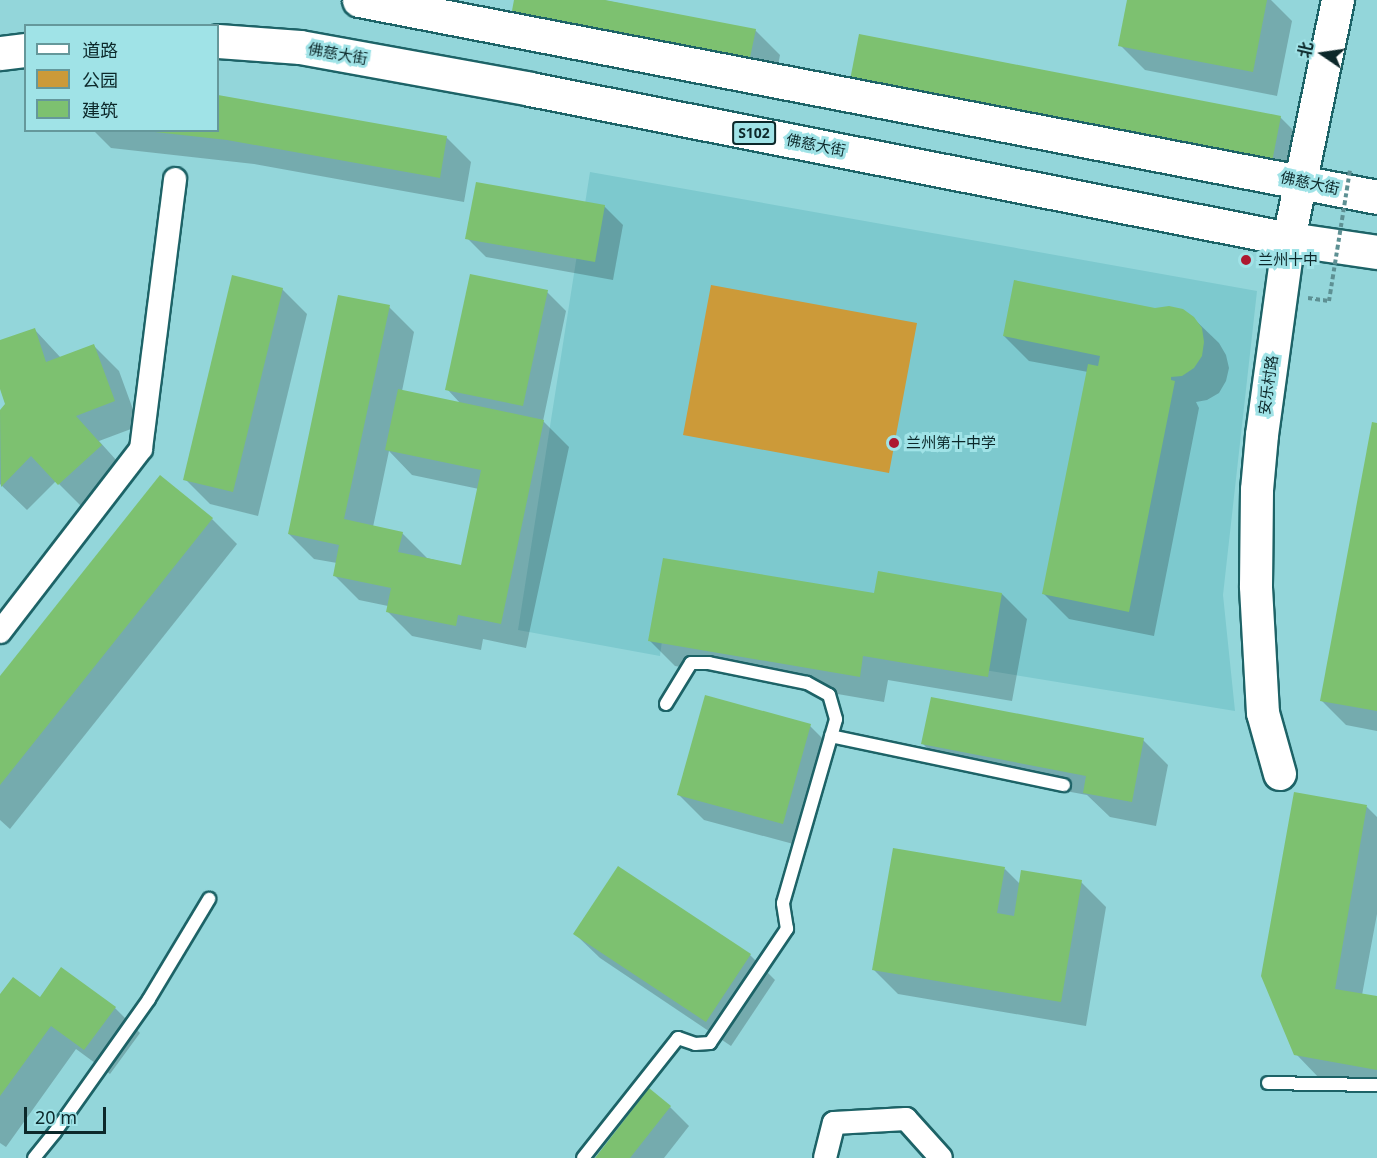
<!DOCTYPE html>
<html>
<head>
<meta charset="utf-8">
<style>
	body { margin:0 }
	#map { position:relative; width:1377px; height:1158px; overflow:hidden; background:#93d6da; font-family:"Noto Sans","Noto Sans SC",sans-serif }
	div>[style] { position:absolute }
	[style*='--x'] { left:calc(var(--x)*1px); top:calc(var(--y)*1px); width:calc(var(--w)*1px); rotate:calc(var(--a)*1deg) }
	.built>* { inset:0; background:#7dc9ce }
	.green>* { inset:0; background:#cc9a39 }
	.shadow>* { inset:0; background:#0003 }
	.building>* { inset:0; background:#7dc170 }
	.path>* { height:4px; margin-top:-2px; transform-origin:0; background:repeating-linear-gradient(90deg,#5d9093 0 4.5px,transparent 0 7.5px) }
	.roads { filter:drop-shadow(2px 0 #1d6367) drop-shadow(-2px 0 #1d6367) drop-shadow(0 2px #1d6367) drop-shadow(0 -2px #1d6367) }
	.lane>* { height:12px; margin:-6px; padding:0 6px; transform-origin:6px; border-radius:6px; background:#fff }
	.street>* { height:22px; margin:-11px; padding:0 11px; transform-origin:11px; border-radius:11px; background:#fff }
	.secondary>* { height:32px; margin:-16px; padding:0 16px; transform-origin:16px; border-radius:16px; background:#fff }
	.primary>* { height:33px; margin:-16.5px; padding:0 16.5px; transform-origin:16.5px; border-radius:16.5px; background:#fff }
	.path-bridge>* { height:4px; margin-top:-2px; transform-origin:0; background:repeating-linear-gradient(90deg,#5d9093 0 4.5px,transparent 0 7.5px) }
	.dots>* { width:16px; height:16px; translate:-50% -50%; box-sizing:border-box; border:3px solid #a0e3e7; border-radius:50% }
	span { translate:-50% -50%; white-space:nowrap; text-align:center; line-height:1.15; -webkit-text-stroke:6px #a0e3e7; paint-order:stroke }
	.shield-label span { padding:2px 4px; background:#a0e3e7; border:2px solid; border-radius:4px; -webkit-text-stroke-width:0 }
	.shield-label { font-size:14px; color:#0c282a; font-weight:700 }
	.street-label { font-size:15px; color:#0c282a }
	.poi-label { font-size:15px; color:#0c282a }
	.left { translate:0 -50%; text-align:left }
	.legend { position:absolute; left:24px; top:24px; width:195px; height:108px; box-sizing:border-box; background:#a0e3e7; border:2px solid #65989b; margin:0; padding:8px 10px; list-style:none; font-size:18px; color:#0c282a }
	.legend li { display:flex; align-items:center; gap:12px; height:30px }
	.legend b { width:30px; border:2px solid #65989b }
	.north { position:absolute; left:1293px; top:24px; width:60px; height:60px; -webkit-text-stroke:4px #a0e3e7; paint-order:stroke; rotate:283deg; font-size:16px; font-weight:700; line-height:24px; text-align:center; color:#0c282a }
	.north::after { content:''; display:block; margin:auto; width:21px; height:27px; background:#0c282a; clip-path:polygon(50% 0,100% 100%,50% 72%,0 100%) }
	.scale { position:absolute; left:24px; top:1107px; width:82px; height:27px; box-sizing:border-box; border:3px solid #0c282a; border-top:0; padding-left:8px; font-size:18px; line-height:21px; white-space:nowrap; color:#0c282a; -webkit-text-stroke:4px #a0e3e7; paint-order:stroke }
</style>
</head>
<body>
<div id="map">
	<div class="built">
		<div style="clip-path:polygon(590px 172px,1257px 291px,1223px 595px,1235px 711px,665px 618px,660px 656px,518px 630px)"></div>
	</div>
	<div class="green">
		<div style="clip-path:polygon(711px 285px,917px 323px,889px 473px,683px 435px)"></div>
	</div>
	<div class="shadow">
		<div style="clip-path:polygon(516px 0,603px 0,755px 30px,780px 55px,773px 91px)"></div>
		<div style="clip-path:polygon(1129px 0,1271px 0,1292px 21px,1277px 96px,1145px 70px,1120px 45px)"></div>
		<div style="clip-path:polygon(860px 35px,1280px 117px,1305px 142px,1297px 187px)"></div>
		<div style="clip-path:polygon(218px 96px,446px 137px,471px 162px,464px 202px,254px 164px,111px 148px,93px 130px,218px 130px)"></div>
		<div style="clip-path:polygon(604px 206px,623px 225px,613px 280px,486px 257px,467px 238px)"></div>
		<div style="clip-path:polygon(282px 289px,307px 314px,258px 516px,210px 504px,185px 479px)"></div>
		<div style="clip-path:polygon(evenodd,547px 292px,566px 311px,543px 421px,569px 447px,526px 648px,483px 639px,481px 650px,412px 636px,387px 611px,388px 606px,359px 600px,334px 575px,337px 563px,314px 559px,289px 534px,389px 307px,414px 332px,402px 391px,461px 404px,447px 389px,547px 292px,389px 451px,412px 475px,479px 489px,462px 567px,427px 558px,402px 533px,373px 527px,389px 451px)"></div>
		<div style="clip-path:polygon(1193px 318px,1219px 343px,1226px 355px,1229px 368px,1226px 381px,1219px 393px,1207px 400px,1196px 402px,1199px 408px,1154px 636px,1069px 619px,1044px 594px,1088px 372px,1029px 361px,1004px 336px)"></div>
		<div style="clip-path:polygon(35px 330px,61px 358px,94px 346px,119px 371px,139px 426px,99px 441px,126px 471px,84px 509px,56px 481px,27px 510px,0 484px,0 412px,7px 405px,0 384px,0 341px)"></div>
		<div style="clip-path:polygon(1377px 425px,1377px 731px,1346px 725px,1321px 700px)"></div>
		<div style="clip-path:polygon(212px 519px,237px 544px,10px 829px,0 820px,0 678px)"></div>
		<div style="clip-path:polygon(1002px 594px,1027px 619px,1012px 701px,888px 680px,884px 702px,675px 666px,650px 641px,875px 595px)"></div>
		<div style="clip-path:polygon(810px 726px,835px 751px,808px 848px,704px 820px,679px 795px)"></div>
		<div style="clip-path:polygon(1143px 740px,1168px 765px,1156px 826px,1110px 817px,1087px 795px,948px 769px,923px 744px)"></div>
		<div style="clip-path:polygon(1295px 794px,1367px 807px,1377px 817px,1377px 914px,1362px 995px,1377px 998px,1377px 1090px,1321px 1080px,1296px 1054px)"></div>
		<div style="clip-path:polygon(1005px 869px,1020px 884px,1081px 882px,1106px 907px,1086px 1026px,898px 994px,873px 969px)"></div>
		<div style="clip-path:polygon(575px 934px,750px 955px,775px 980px,731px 1046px,600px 958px)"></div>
		<div style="clip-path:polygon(0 996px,115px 1008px,140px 1033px,110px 1074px,76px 1049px,6px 1147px,0 1143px)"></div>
		<div style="clip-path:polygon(670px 1107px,689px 1126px,664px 1158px,597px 1158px)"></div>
	</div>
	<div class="building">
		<div style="clip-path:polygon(514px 0,605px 0,756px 29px,748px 67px,510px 21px)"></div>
		<div style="clip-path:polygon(1127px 0,1267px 0,1253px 72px,1118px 46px)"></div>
		<div style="clip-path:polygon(859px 34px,1281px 116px,1272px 162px,850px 80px)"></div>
		<div style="clip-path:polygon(218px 95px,447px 136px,440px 178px,227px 140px,155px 132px,218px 130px)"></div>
		<div style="clip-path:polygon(476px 182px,605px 205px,595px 262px,465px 239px)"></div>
		<div style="clip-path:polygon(470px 274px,548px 290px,523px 406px,445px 390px)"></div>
		<div style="clip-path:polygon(232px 275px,283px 288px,233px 492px,183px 480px)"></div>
		<div style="clip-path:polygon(1014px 280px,1155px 308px,1169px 306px,1183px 309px,1194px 317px,1202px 328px,1204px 342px,1202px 356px,1194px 368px,1182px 376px,1171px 377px,1171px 380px,1175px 381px,1129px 612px,1042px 594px,1088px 364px,1098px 366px,1100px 356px,1003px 336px)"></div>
		<div style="clip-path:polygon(338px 295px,390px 305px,344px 519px,403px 532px,398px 552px,461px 565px,481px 470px,385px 450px,398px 389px,544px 420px,501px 624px,458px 615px,456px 626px,386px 612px,391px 588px,333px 576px,339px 545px,288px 534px)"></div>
		<div style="clip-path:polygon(35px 328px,46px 362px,94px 344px,115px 401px,76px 416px,102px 445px,58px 485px,31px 456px,1px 487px,0 410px,5px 404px,0 389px,0 340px)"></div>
		<div style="clip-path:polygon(1372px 422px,1377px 423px,1377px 711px,1320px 701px)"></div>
		<div style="clip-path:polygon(160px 475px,213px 518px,0 785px,0 676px)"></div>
		<div style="clip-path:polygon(663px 558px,874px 593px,878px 571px,1002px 593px,988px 677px,863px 656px,860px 677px,648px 641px)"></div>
		<div style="clip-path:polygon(705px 695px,811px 724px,783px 824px,677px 795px)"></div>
		<div style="clip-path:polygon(931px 697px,1144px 738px,1132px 802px,1083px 793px,1086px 776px,921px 744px)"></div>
		<div style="clip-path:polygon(1294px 792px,1367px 805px,1335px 989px,1377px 996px,1377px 1070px,1294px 1055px,1261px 976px)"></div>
		<div style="clip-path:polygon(893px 848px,1005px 867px,997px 913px,1014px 916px,1021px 870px,1082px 880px,1061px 1002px,872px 970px)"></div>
		<div style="clip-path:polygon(618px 866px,751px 954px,706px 1022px,573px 934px)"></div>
		<div style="clip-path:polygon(61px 967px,116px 1007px,84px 1050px,51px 1026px,0 1096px,0 994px,13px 977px,40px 997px)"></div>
		<div style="clip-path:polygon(649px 1088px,671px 1106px,630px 1158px,595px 1158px)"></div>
	</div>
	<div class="path">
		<div style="--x:1308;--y:298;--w:21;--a:8"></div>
	</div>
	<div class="roads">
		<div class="lane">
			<div style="--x:831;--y:736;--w:238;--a:11.9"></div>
			<div style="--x:1268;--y:1083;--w:109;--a:1.1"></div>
			<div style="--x:34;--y:1158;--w:33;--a:-51"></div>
			<div style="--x:55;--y:1132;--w:163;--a:-54.7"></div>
			<div style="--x:149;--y:999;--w:117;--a:-59"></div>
			<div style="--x:583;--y:1158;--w:153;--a:-51.6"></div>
			<div style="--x:678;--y:1038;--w:18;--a:19"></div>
			<div style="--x:695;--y:1044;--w:15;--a:-4"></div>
			<div style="--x:710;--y:1043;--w:138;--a:-56"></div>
			<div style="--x:787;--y:929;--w:26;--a:-99"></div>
			<div style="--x:783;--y:903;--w:191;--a:-73.9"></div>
			<div style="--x:836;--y:719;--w:25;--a:-106"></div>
			<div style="--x:829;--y:695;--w:25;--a:-151"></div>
			<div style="--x:807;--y:683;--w:100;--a:-168.5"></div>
			<div style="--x:709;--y:663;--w:18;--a:180"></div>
			<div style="--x:691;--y:663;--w:48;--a:121.4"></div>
		</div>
		<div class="street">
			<div style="--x:0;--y:632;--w:231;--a:-52.4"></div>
			<div style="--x:141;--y:449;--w:272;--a:-82.8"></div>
			<div style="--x:825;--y:1158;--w:36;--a:-76"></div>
			<div style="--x:834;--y:1123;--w:72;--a:-3.2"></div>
			<div style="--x:906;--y:1119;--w:52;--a:48.1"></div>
		</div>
		<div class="secondary">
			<div style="--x:1280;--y:774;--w:63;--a:-105.6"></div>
			<div style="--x:1263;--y:713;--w:127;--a:-93.2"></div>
			<div style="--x:1256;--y:586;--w:96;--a:-89.4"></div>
			<div style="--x:1257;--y:490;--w:55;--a:-84.8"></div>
			<div style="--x:1262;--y:435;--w:198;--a:-82.2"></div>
			<div style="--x:1289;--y:239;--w:244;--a:-78.4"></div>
		</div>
		<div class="primary">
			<div style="--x:359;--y:0;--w:1037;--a:10.95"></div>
			<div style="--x:218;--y:41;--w:82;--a:4.2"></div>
			<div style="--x:300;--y:47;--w:234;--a:10.3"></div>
			<div style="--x:530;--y:89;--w:774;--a:11.18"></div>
			<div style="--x:1289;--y:239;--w:89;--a:8.4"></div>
			<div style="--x:0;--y:53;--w:26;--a:-7"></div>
		</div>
	</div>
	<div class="path-bridge">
		<div style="--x:1329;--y:301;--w:133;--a:-80.9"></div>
	</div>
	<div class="dots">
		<div style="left:1246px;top:260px;background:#ad182f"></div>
		<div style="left:894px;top:443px;background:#ad182f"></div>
	</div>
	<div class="shield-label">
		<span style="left:754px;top:133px">S102</span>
	</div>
	<div class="street-label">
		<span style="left:338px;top:54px;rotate:10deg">佛慈大街</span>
		<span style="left:816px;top:145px;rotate:11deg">佛慈大街</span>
		<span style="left:1310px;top:183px;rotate:12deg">佛慈大街</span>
		<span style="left:1268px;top:385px;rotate:-82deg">安乐村路</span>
	</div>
	<div class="poi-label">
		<span class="left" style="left:1258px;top:260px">兰州十中</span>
		<span class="left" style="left:906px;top:443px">兰州第十中学</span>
	</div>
	<ul class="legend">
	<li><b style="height:8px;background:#fff"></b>道路</li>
	<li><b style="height:16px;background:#cc9a39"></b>公园</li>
	<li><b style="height:16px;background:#7dc170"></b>建筑</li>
	</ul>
	<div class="north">北</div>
	<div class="scale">20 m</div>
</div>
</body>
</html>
